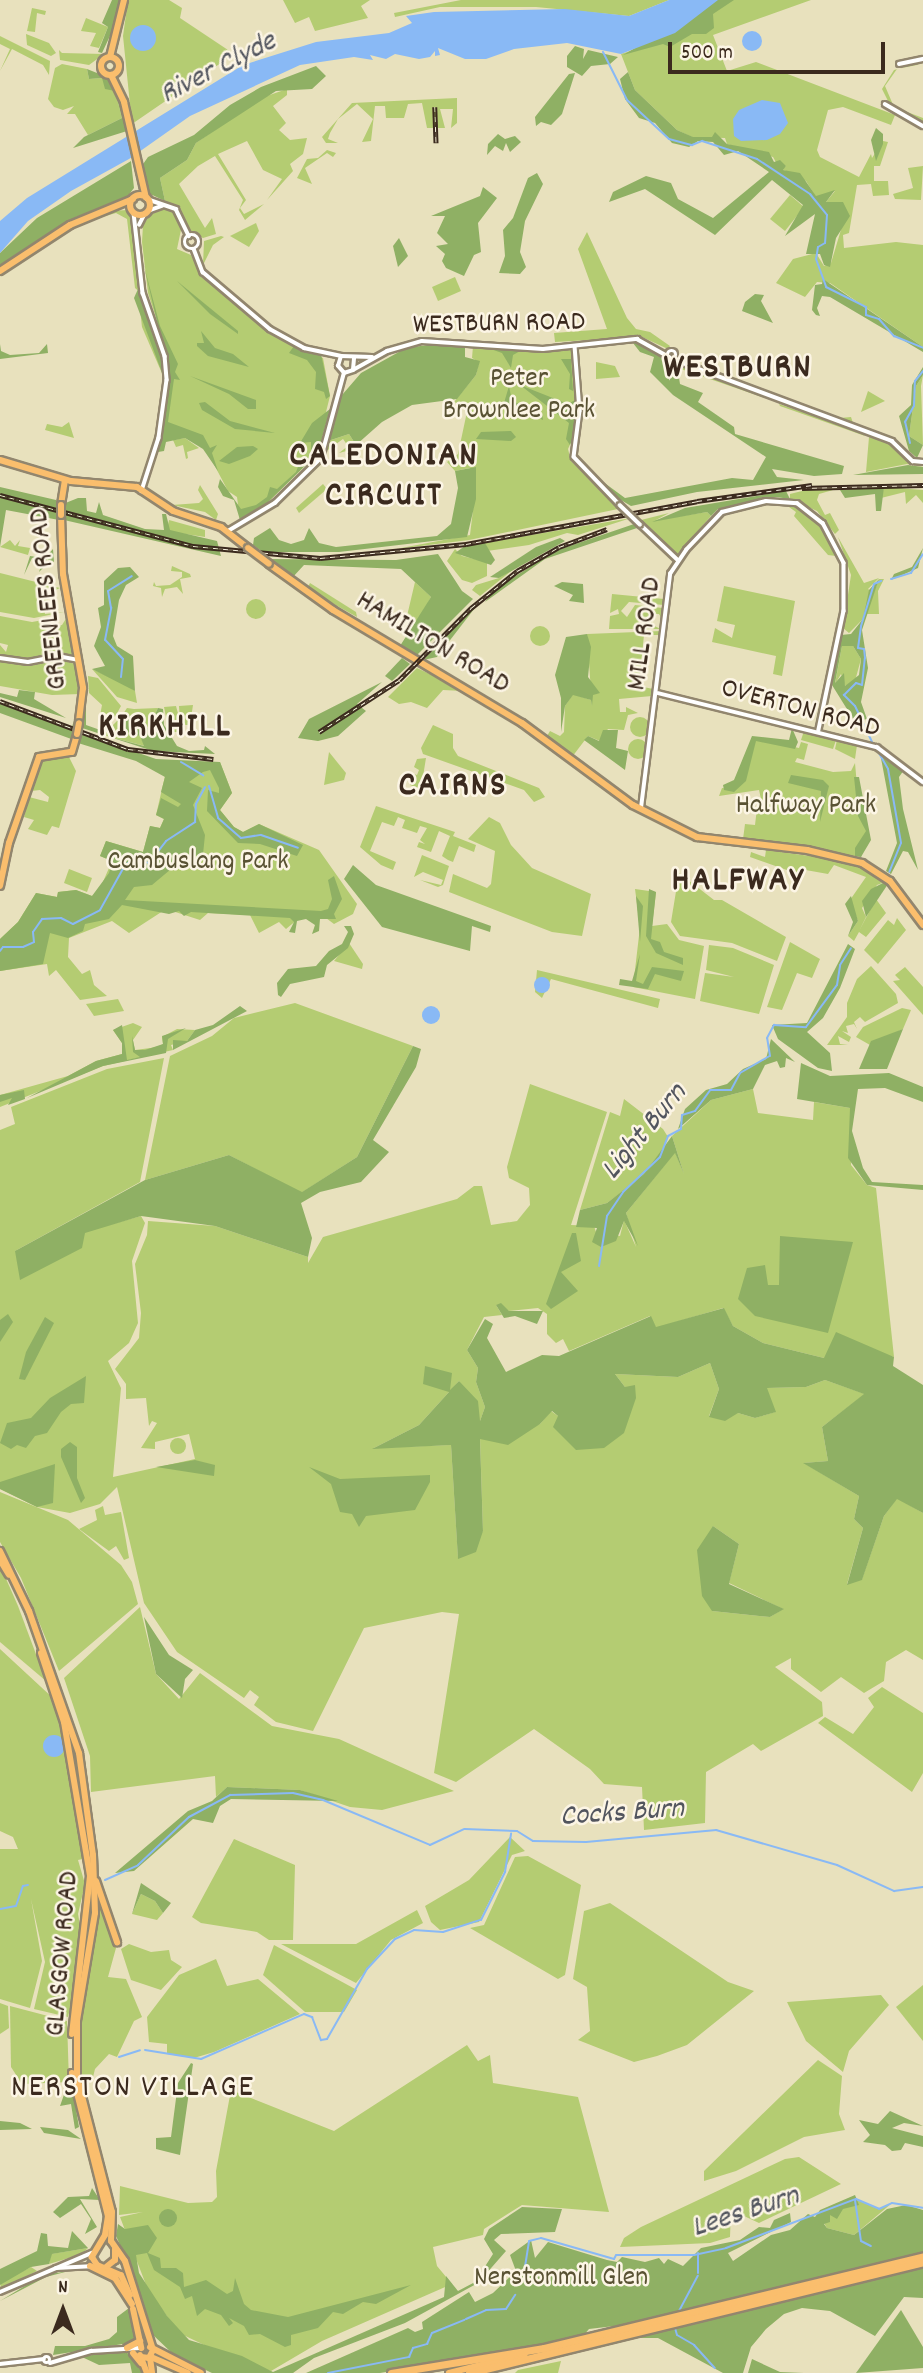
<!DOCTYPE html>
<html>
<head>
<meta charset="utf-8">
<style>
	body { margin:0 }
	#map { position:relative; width:923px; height:2373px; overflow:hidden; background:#e8e1bd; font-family:Dekko,sans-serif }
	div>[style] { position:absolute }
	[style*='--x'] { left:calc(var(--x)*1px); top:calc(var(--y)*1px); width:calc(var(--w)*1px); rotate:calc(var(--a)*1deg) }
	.green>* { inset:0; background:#b4cc72 }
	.round { border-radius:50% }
	.forest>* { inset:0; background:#8fb064 }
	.water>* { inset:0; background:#89b9f5 }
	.stream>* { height:2px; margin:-1px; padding:0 1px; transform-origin:1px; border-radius:1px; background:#89b9f5 }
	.roads { filter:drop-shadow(2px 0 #92866e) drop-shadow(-2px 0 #92866e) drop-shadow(0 2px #92866e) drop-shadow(0 -2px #92866e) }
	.minor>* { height:3.5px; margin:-1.75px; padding:0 1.75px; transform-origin:1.75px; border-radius:1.75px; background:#fff }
	.minor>.ring { margin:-1.75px; padding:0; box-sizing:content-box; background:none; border:3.5px solid #fff; border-radius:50% }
	.major>* { height:6px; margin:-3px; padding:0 3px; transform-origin:3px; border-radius:3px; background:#fabe6d }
	.major>.ring { margin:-3px; padding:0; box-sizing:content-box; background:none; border:6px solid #fabe6d; border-radius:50% }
	.highway>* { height:7px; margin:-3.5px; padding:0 3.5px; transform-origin:3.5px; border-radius:3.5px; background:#fabe6d }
	.rail>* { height:4.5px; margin-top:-2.25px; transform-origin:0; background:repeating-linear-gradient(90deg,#fcf5e5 0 5px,#3b2a1e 0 10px); box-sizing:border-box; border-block:2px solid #3b2a1e }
	.bridges { filter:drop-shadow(2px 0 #92866e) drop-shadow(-2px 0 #92866e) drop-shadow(0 2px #92866e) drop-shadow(0 -2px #92866e) }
	.minor-bridge>* { height:3.5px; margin:-1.75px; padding:0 1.75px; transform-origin:1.75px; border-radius:1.75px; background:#fff }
	.major-bridge>* { height:6px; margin:-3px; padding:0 3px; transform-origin:3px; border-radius:3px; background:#fabe6d }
	span { translate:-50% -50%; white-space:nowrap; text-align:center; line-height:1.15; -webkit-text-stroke:5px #fcf5e5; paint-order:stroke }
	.street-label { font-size:28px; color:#3b2a1e }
	.park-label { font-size:28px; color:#595233 }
	.water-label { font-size:30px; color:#52555e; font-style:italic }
	.quarter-label { font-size:32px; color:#3b2a1e; letter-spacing:2px }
	.district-label { font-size:35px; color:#3b2a1e; font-weight:700; letter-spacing:2px }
	.north { position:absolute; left:28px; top:2275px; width:70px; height:70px; -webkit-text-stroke:5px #fcf5e5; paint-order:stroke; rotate:0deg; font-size:19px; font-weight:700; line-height:28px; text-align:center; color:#3b2a1e }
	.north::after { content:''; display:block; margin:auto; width:24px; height:32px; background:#3b2a1e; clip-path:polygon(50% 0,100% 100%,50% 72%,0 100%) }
	.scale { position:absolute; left:668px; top:42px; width:217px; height:32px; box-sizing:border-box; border:4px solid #3b2a1e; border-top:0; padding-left:9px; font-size:21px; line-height:24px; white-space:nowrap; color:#3b2a1e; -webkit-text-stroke:5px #fcf5e5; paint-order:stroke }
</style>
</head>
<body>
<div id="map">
	<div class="green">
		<div style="clip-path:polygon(128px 0,169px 0,182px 8px,180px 18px,234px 54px,132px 124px,123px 36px)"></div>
		<div style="clip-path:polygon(283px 0,370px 0,361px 6px,368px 18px,315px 31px,309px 17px,295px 23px)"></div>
		<div style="clip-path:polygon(461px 0,669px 0,629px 16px,536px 7px,440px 7px,395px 17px,394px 13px)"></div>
		<div style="clip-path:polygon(718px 0,811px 0,713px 35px,727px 71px,756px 62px,895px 115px,891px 125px,843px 107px,828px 110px,817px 150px,820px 157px,859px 177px,871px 154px,872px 158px,883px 141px,888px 142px,880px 166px,874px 166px,874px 181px,888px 181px,889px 195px,873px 196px,871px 184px,857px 185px,849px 233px,843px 235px,844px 248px,896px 242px,923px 245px,923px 347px,830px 283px,817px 282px,805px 297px,776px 283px,793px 259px,816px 253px,824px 266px,831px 263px,843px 223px,839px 202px,826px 202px,835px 191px,816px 197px,806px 181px,782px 169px,786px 166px,777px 164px,773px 157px,727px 144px,725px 138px,692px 137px,677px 130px,635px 90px,621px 54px,640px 48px)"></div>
		<div style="clip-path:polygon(32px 8px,46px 11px,45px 15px,37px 13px,35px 32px,27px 31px)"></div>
		<div style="clip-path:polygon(86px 18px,108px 27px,99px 48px,90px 46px,96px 33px,81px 31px)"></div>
		<div style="clip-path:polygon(26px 34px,49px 43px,56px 53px,51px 56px,27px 45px)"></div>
		<div style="clip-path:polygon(0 36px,50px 61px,49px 75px,43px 65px,12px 49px,0 71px,10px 49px,0 44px)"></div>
		<div style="clip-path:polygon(59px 50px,62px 53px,104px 54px,89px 65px,60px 60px)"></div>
		<div style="clip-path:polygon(923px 62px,917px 65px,897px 69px,885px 86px,894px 107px,923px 118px,923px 124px,891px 107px,882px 89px,894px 70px)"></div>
		<div style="clip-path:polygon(62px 64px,87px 69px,89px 79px,102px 78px,115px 91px,122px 118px,88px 135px,75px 114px,67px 114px,74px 106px,63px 110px,54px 107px,48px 99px,55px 68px)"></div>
		<div style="clip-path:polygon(287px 89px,287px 95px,273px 106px,286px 123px,279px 130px,290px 140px,307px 138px,303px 154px,290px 164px,293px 171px,267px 200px,282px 179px,263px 170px,247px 141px,218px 154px,246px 200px,240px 208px,244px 214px,264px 204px,245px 220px,239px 210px,243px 200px,215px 156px,198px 166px,179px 184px,205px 228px,212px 218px,216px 234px,203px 238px,190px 231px,178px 207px,165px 201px,160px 178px,187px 160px,196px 143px,261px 98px)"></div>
		<div style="clip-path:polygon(457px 98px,457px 123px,451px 128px,453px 109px,440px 109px,445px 128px,427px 128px,422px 103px,408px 104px,404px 118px,386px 118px,385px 106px,375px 106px,371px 141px,362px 142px,373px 119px,357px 104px,338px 119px,330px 133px,328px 139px,338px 143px,326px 143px,322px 137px,352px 103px)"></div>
		<div style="clip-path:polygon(327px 150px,336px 153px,333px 157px,327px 153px,305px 168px,312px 184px,297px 178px,307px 159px,318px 158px)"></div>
		<div style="clip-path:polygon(923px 166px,921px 200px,895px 199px,893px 194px,913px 188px,908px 168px)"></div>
		<div style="clip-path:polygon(790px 195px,804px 207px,785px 231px,770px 219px)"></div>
		<div style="clip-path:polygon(163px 209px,175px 212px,182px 225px,177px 249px,191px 255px,201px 275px,280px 339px,323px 358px,330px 396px,315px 456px,265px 505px,240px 520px,237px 497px,228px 491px,199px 436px,163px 437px,171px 394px,169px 357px,148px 293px,142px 242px,143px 225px,150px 215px)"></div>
		<div style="clip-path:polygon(127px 210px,136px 223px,142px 294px,135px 288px,127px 219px,116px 213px,85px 222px,112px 211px)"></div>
		<div style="clip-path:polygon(256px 223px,259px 231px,249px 247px,230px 236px)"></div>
		<div style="clip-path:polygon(587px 232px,627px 318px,636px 329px,650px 332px,670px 346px,668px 349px,642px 337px,555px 342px,554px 333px,607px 329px,578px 249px)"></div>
		<div style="clip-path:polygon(221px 236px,224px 237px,213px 245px,203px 265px,204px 241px)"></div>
		<div style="clip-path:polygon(455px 277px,461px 291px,438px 301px,432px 287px)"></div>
		<div style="clip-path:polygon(139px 301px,164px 378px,142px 327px)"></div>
		<div style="clip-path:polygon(473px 346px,572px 350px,578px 427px,568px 449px,571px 461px,618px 509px,469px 540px,396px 549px,470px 535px,476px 485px,470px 468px,455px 471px,447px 462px,458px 454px,468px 407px,454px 402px,476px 375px,479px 362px,472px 358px)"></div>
		<div style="clip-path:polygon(596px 362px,615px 366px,620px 377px,596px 379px)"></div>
		<div style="clip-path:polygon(679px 365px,763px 395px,765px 398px,678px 368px)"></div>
		<div style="clip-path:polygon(923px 375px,921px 386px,923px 445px,909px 436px,916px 386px)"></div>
		<div style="clip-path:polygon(754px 388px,840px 418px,851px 417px,853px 423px)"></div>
		<div style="clip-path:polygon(868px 391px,885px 401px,861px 412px)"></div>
		<div style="clip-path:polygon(779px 404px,863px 433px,865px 436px,780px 406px)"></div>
		<div style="clip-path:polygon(69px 422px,74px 438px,45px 430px,47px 424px,62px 427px)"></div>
		<div style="clip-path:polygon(349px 434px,356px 445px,354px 449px,339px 453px,348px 446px,343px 439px,325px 452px,328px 441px)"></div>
		<div style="clip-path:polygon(869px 437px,892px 443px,909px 462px,923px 467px,907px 464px,866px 472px)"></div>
		<div style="clip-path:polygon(185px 438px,199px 448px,187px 452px,188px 458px,186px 459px,183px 445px,176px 447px,173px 440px)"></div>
		<div style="clip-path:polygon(323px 484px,327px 489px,299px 513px,296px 508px)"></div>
		<div style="clip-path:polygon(200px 485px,218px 514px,216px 520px,205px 512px,172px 505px,199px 503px,203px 499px,198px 490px)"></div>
		<div style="clip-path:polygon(884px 487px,923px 490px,923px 503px,916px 495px,906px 504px,905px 492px,881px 498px)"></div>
		<div style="clip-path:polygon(840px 488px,819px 494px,817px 500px,825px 515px,830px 513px,839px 530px,835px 534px,817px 511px,790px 499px,790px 494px,806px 490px)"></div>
		<div style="clip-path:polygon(782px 502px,800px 507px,821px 523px,836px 556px,828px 555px,794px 516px,796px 512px)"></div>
		<div style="clip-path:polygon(707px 512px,711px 516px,677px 555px,641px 520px,669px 513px,656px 520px)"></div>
		<div style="clip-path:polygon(631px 518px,578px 535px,567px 533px,529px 545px,487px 551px,485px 543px)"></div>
		<div style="clip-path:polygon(169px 520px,205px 530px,205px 537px,172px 532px,167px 530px)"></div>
		<div style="clip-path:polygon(838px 537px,864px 583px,879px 578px,868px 589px,871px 591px,863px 619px,849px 633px,843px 628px,851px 575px)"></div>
		<div style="clip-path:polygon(10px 540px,15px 546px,20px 540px,18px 546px,30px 548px,28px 555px,0 547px)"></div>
		<div style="clip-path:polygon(455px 549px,462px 556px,487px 562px,487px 576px,472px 583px,462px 580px,447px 561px)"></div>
		<div style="clip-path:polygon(520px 564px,480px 596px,472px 590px,476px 585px,499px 578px)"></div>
		<div style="clip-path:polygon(172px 566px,190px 574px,191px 577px,180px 579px,183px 594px,177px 587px,165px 589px,162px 597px,161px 588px,153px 586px,154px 582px,156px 586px,170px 585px,182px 577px,182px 572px,171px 571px)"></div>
		<div style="clip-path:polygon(0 573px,60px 588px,47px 594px,48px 608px,44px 609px,45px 614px,64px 612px,34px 618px,0 612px)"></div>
		<div style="clip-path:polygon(879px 579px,884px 579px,878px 591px,879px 614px,866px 614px)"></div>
		<div style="clip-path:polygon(415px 582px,431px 597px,417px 624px,414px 617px,407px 616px)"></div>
		<div style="clip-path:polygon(310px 583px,356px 612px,357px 617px,307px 589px)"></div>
		<div style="clip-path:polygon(724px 586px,795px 601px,782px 676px,773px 674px,776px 656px,712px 642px,715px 628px,732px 638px,735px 625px,717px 621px)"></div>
		<div style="clip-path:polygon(612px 594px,664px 599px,664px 605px,629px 602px,621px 611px,627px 617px,635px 605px,663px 608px,663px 621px,659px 614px,652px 614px,652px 625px,661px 629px,609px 629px,610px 616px,619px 614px,618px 609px,610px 613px)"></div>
		<div class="round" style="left:246px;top:599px;width:20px;height:20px"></div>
		<div style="clip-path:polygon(0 616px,32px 622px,60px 617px,47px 621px,48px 628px,62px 625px,67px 617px,74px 655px,50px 653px,26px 660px,0 656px,0 645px,6px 652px,8px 645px,0 643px)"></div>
		<div class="round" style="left:530px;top:626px;width:20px;height:20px"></div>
		<div style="clip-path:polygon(662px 631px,661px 635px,644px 635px,639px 686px,653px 689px,652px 696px,619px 699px,620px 712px,626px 712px,626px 707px,638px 713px,628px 715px,624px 730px,608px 729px,600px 741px,588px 736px,572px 757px,547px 736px,550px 731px,560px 736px,564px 732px,565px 706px,573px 694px,591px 700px,592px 706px,587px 634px)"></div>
		<div style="clip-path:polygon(842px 646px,853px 646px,861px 659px,855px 681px,845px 686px,841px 674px,835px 684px)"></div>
		<div style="clip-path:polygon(54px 658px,75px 664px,80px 694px,52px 695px,0 686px,0 661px,27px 664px)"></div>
		<div style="clip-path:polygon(417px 668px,453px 685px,463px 691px,443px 690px,427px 708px,411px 702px,399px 704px,388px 697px)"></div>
		<div style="clip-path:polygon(92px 669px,127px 685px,135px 691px,137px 703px,117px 697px)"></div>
		<div style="clip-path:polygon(88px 676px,98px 678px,121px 706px,115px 717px,109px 713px,103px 716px,98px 726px,102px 705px,89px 693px)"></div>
		<div style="clip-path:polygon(193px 705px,190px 725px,185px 725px,184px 732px,169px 732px,164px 707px,176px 706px,180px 721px,179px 706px)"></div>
		<div style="clip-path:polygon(127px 708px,134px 709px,158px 708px,148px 728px,138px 719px,121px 717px)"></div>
		<div class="round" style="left:630px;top:717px;width:20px;height:20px"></div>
		<div style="clip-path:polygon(117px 721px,140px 736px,145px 746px,103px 735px)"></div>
		<div style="clip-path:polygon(433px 725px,453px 734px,453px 748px,458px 756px,539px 788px,545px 797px,534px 802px,524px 790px,423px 754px,421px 748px)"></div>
		<div style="clip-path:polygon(804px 731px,836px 740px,833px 749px,801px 740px)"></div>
		<div style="clip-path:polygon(754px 738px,799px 748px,801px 742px,808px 744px,804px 760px,797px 758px,795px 762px,833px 772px,851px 771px,855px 763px,860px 819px,865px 820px,867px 832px,861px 857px,743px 839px,745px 824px,755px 825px,757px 808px,763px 808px,759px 790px,719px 796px,722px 788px,732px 789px)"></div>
		<div class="round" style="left:628px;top:739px;width:20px;height:20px"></div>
		<div style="clip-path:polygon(837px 740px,857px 745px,855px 759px,835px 749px)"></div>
		<div style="clip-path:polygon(329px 752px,346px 773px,344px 780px,324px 785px)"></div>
		<div style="clip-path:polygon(42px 757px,69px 757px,76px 771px,59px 828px,52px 826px,47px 835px,28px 829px,34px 820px,24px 817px,29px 797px,48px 802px,49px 797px,40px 790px,31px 791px)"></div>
		<div style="clip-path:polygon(426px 758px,421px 789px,410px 785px,411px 773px,417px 775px,419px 770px,414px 767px,417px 759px)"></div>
		<div style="clip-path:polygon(220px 762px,232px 793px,220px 810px,234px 827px,243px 832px,259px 824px,319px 850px,357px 904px,353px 914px,334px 924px,326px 918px,298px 919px,286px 929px,279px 922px,259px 933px,250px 915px,208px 913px,200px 920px,166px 909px,129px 933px,112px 921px,69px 938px,68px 957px,82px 974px,90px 970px,94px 985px,107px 996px,80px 1000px,56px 970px,49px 976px,47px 964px,0 971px,0 939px,18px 922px,36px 893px,57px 897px,58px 892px,76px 890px,92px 896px,99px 891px,112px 861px,100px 856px,106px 841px,143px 852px,150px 826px,160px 828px,164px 819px,156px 815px,168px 763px)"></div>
		<div style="clip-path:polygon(376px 806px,455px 832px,453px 836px,476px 845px,474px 852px,459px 846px,453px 862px,448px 860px,442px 856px,450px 836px,439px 831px,431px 852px,417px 847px,419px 842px,425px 844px,420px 840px,427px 828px,420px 826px,417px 833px,402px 828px,405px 820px,398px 817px,394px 826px,382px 822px,370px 851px,396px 862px,393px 870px,381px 865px,360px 847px)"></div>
		<div style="clip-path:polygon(489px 817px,500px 823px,511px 845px,532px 868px,591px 894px,582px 936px,552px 932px,449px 892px,453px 874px,487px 888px,491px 884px,495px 851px,468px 839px)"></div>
		<div style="clip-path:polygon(766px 850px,839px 860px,873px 872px,885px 882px,877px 885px,862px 908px,866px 917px,859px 931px,876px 899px,886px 913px,866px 937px,859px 932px,854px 941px,848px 936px,858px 921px,850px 900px,866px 877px,834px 865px,828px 874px,800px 869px,798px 874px,750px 857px,751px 852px,765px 857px)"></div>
		<div style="clip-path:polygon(422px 855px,449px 866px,443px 885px,438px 887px,420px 880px,441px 885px,443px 880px,423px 872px,414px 877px)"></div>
		<div style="clip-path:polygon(69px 869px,92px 878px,87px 892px,64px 883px)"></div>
		<div style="clip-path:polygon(679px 873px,714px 900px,722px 900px,786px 937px,777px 961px,732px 943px,680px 936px,671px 922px)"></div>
		<div style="clip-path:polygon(635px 889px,656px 892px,652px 926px,667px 924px,679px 940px,704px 946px,695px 999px,633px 987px,640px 927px)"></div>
		<div style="clip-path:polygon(897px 918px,906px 930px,878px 964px,864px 950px,888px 920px,894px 925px)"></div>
		<div style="clip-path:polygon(790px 942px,820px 959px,812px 978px,797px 973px,782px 1010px,767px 1007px)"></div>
		<div style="clip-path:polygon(349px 943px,363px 964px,362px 969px,334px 961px)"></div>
		<div style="clip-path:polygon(709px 945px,733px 948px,774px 965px,759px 1014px,700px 1001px,705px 973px,734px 977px,706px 970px)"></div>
		<div style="clip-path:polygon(871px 966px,896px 994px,898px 1003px,865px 1022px,860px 1017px,854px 1022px,857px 1029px,854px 1024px,846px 1026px,848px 1033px,842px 1031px,851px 1037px,849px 1042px,838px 1036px,840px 1044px,848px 1045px,827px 1045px,847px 1017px,847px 1003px,857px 979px)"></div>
		<div style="clip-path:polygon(905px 967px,923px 987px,923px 1015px,893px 981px,900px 980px,895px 975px)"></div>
		<div style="clip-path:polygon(537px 970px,660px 999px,658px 1008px,551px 979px,542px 998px,535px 992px)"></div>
		<div style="clip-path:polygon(118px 999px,124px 1011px,94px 1016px,86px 1004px)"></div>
		<div style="clip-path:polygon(295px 1003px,413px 1046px,357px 1157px,301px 1193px,229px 1155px,145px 1180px,170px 1056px,212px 1036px,234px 1018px)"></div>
		<div style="clip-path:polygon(902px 1008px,911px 1010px,903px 1029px,870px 1045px,856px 1037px,863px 1027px)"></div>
		<div style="clip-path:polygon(133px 1023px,142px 1027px,133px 1040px,135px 1050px,158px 1047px,163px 1044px,162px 1037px,177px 1029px,195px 1030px,187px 1041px,171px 1045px,173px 1050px,103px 1066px,0 1107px,0 1095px,68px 1076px,96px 1061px,122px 1054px,122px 1043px,113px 1030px)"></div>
		<div style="clip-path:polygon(evenodd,164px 1058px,140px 1182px,15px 1251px,141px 1216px,145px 1223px,132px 1261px,138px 1323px,129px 1343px,108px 1361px,121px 1388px,113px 1477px,195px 1459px,189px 1434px,155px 1442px,155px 1449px,141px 1448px,157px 1423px,152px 1421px,149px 1426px,146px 1398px,126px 1399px,126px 1384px,115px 1369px,139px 1338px,141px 1313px,135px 1264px,147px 1235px,148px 1221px,215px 1226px,308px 1257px,308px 1263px,323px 1237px,457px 1199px,474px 1186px,482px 1186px,491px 1225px,517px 1221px,530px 1205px,529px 1188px,509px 1178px,507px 1167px,530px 1084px,607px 1112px,571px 1225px,594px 1226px,596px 1232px,620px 1236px,624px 1220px,636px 1247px,626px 1213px,675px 1152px,684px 1174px,672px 1136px,711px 1100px,753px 1089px,758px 1113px,813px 1120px,814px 1102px,850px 1108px,851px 1165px,867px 1185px,876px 1188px,894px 1357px,879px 1353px,824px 1358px,763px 1343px,733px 1326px,723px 1308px,656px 1328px,650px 1316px,569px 1351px,563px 1339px,556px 1343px,547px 1334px,547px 1314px,538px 1308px,509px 1311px,496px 1305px,502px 1315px,484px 1317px,467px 1350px,478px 1368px,476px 1382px,485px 1407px,479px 1424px,459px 1381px,419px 1425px,374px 1448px,451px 1445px,458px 1558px,483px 1531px,480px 1438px,540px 1424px,551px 1411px,558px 1416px,625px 1387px,615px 1374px,678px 1377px,710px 1363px,719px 1389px,709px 1416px,738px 1413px,755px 1418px,775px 1412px,766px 1388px,806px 1387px,825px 1380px,865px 1394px,822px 1427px,828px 1461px,804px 1463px,859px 1496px,854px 1519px,863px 1528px,847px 1584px,862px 1579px,884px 1516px,897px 1498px,923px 1513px,923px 1660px,906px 1650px,886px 1662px,884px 1681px,864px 1693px,841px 1677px,821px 1692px,791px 1669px,791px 1658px,775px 1667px,822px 1702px,823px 1716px,761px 1751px,753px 1744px,706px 1772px,705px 1823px,644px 1830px,642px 1787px,604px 1784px,590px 1769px,534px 1729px,456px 1782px,434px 1773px,459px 1614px,442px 1612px,364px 1628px,313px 1731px,276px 1722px,254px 1705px,259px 1697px,250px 1690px,244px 1698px,177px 1652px,144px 1603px,117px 1487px,100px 1504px,70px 1513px,37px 1507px,0 1489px,0 1130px,15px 1124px,11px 1107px,107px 1069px,164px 1058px,713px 1526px,739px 1544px,729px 1583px,783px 1609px,770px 1617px,712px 1611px,713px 1526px)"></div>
		<div style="clip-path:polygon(624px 1099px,663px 1129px,668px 1137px,662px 1151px,645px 1174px,607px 1203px,580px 1210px,610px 1112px,620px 1116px)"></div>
		<div class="round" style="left:170px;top:1438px;width:16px;height:16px"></div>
		<div style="clip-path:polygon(0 1492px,68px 1520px,121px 1565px,132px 1582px,138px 1604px,59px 1671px,21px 1578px,0 1542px)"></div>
		<div style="clip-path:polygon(103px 1506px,105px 1515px,121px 1512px,129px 1558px,124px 1560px,116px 1546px,109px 1551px,79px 1529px,97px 1520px,95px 1510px)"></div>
		<div style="clip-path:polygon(0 1565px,18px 1606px,46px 1681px,0 1642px)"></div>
		<div style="clip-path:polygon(140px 1607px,156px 1674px,179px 1699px,200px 1673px,272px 1726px,339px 1739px,454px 1791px,382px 1810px,350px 1807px,300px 1790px,227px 1787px,216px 1797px,215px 1776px,91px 1792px,90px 1756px,64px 1678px)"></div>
		<div style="clip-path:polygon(0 1649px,54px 1699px,87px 1858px,78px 1860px,85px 1884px,78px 1914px,84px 1949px,68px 2017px,34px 2009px,45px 1962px,31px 1899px,42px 1961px,30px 2008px,0 1999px,0 1849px,18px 1849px,13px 1837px,0 1831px)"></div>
		<div style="clip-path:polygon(882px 1687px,923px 1713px,923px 1773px,912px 1792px,818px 1723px,825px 1717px,853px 1734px,874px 1707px,868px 1698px)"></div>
		<div style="clip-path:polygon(510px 1837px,525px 1851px,512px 1855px,479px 1922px,440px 1930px,431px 1922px,425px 1906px,469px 1880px)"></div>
		<div style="clip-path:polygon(234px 1839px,295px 1865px,293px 1940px,269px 1940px,257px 1932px,201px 1923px,192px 1917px)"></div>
		<div style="clip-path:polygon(528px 1856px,581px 1885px,565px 1975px,558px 1979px,470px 1928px,484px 1925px,515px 1857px)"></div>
		<div style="clip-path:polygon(98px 1893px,116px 1948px,108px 1977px,126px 1979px,142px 2017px,134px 2021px,117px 2057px,109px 2054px,95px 2069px,92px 2081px,82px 2086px,80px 2017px,99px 1915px)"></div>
		<div style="clip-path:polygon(141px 1894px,155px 1901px,163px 1913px,157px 1920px,132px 1914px)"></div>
		<div style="clip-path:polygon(610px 1903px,728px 1982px,754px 1991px,687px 2045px,657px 2056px,634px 2062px,578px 2040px,590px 2031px,587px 1987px,573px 1979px,584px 1911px)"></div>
		<div style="clip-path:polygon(417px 1910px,423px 1923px,391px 1940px,356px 1983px,281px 1944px,356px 1944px)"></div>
		<div style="clip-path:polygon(129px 1944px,151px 1952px,169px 1950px,171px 1960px,182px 1967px,161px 1990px,131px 1980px,121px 1949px)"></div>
		<div style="clip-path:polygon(274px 1945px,357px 1990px,344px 2012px,305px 2012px,263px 1975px)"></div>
		<div style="clip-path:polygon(216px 1959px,227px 1986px,258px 1979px,300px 2014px,214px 2052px,194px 2058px,167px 2054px,167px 2044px,149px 2042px,147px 2017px,179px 1975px)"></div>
		<div style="clip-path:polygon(923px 1985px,923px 2041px,896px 2007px)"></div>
		<div style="clip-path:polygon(881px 1995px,889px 2005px,849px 2051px,843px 2072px,806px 2041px,787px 2002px)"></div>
		<div style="clip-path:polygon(0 2003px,8px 2006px,9px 2028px,0 2034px)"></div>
		<div style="clip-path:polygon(10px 2006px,67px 2021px,69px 2082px,22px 2084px,11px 2067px)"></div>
		<div style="clip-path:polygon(467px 2045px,478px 2061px,490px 2055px,493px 2083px,578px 2097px,609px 2212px,522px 2205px,484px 2229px,483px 2235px,433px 2247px,437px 2266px,452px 2284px,322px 2341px,271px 2371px,238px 2361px,179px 2333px,148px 2290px,120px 2217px,143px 2212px,119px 2215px,120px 2186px,188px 2203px,212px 2202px,217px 2197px,216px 2171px,231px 2090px,334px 2131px)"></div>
		<div style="clip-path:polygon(818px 2060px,842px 2076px,839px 2114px,845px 2130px,804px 2137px,736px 2171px,704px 2181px,704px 2171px)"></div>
		<div style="clip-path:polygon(799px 2157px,841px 2184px,759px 2223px,731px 2210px,730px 2237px,710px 2243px,620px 2247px,624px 2238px,641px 2227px,785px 2159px)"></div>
		<div style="clip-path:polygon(856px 2199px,879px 2209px,892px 2203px,854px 2235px,827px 2228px,818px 2213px)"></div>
		<div style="clip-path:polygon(88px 2248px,82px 2254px,49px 2264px,51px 2254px)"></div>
		<div style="clip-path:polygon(31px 2267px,37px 2271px,0 2290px,1px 2282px)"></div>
		<div style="clip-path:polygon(561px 2361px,558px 2373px,515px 2373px,518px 2370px)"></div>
	</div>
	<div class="forest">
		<div style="clip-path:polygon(112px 0,120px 0,116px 23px,102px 53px,98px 52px,108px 27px,102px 23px)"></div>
		<div style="clip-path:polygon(717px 0,734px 0,713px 14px,714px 28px,706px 34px,692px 34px,670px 47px,663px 44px,623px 55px)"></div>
		<div style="clip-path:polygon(575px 46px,584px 49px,583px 59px,588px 50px,618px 57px,610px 64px,591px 66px,582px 76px,567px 67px,567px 56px)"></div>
		<div style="clip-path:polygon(316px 66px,326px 76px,312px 89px,276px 91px,196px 143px,187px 160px,160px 178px,165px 201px,146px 192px,141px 167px,148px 157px,194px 135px,230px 105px,261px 87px)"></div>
		<div style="clip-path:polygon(87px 69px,107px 77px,119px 90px,127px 131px,73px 148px,84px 137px,122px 118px,115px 91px,105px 89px,102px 78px,89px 79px)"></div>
		<div style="clip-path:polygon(628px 72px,635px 90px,677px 130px,693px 137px,712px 137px,715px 132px,727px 144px,769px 152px,774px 162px,780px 160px,786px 166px,783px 170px,800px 173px,816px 196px,835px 190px,826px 202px,843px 202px,850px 216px,836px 238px,830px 267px,824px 265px,820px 254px,806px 254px,815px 214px,785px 236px,803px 205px,772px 180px,715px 235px,645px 189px,609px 202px,613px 192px,646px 176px,671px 183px,678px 199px,713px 218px,769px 172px,738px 151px,724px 155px,713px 142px,698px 141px,689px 147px,672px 143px,655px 123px,639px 118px,625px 99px,620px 79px)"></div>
		<div style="clip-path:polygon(575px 73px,562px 114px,551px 125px,541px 122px,536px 126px,535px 117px,569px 74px)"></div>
		<div style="clip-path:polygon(876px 128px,883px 134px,883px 144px,876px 161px,871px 140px)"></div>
		<div style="clip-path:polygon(498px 134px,505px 139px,515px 136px,521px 142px,510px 152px,506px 143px,503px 151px,495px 146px,487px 155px,488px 144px)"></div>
		<div style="clip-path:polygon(131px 161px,134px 188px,123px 202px,76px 217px,0 266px,0 253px,37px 218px)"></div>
		<div style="clip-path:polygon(537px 173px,543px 184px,525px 221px,520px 252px,526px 267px,520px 274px,499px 273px,505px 256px,503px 230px,513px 218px,528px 178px)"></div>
		<div style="clip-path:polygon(483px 187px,497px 198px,478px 223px,481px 252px,474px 255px,464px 276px,446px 268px,442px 261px,445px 254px,436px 246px,448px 244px,437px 233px,445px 216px,431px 216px,480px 196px)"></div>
		<div style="clip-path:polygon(399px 238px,408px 256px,398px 267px,393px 246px)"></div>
		<div style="clip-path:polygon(143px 262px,160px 326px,178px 364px,175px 372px,180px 380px,174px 379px,168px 422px,203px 435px,210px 448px,217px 445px,212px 453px,218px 471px,203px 449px,185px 438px,166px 442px,164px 451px,158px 452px,170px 377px)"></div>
		<div style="clip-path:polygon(823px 279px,923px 347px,923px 352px,830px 297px,822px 296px,817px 308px,820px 316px,816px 315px,812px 310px,815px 285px,822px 284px)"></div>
		<div style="clip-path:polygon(177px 281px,238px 331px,238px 334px,210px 314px)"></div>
		<div style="clip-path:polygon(138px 289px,162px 354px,164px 378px,134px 298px)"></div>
		<div style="clip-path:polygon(755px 294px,764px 295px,761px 301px,773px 323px,742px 311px,745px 302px)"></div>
		<div style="clip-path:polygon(201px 331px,215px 348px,233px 354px,249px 367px,208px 356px,197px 346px,197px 343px,204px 343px)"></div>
		<div style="clip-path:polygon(633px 343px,642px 343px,677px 365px,680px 384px,703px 393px,698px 402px,734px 427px,735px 434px,844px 466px,842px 474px,814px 476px,772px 469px,777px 477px,804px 480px,697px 492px,631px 506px,611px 494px,591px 473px,625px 498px,732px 478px,753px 480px,766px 457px,673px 395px,650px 372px,654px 357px,640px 352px)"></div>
		<div style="clip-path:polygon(0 344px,1px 351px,10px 355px,39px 353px,47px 344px,48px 353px,0 359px)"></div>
		<div style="clip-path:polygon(435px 344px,465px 345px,465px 357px,480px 361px,476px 375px,457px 399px,412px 405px,382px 422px,356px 445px,349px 434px,328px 441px,342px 395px,361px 373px,406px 348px)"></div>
		<div style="clip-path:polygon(294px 346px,321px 354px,330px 396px,326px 399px,324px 392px,315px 389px,316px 372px,307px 360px,289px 353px)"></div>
		<div style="clip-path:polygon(482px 346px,521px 347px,522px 350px,513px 355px,511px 368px,502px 353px)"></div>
		<div style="clip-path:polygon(561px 359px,571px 359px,573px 391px,569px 389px,570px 374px)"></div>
		<div style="clip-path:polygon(923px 367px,923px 375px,916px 386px,909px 436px,923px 445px,917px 458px,909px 451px,899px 416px,911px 405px,912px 385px)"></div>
		<div style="clip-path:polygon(190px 376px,256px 400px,256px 409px,248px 409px,229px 394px)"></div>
		<div style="clip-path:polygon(520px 385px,568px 404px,575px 400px,577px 427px,570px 445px,566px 439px,569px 423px)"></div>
		<div style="clip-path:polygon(509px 386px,512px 401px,542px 413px,543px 420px,504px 403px)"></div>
		<div style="clip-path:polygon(205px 402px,230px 421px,275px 433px,235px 429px,202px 410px,199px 403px)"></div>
		<div style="clip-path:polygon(330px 409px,319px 449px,311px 453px,311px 442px,300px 443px,312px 423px)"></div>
		<div style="clip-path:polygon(511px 431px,516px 437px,511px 441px,476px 439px,481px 432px)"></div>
		<div style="clip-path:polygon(253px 446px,258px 449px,250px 456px,229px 464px,219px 461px,237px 447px)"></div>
		<div style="clip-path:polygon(315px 456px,265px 505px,240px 520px,234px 500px,223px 496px,218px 487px,220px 479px,241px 509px,256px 505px,267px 497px,270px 487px,277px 489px,296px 472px,301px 459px)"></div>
		<div style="clip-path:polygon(908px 465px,923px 467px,923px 474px,853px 475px)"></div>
		<div style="clip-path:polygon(476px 467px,476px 499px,467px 537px,339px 552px,263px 552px,253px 545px,254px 538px,270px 528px,279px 540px,291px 544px,304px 540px,309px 528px,319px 543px,336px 547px,437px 536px,451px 524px,458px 488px,455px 471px)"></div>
		<div style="clip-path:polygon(0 487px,56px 500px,59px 520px,6px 510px,0 547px)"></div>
		<div style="clip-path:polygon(884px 487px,881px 511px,876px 511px,875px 494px,845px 498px,840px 490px)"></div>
		<div style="clip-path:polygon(786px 491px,790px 499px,776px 497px,718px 509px,711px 516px,707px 512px,652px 522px,685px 508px)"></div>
		<div style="clip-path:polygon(78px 498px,86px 498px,87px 511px,96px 513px,99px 502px,103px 515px,145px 529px,164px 530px,162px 514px,166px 514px,170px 530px,217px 541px,221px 556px,64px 520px,63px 504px)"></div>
		<div style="clip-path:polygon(637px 523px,663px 547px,637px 528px,545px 559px,485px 602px,495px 589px,555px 551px)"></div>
		<div style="clip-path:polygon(560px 538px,565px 541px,499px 578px,490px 577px,536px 547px)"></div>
		<div style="clip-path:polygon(485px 543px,495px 560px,491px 565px,455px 553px,465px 546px)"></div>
		<div style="clip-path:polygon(923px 548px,918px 568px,891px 580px,894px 574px,912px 567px)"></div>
		<div style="clip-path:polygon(53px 549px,54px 562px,47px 559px,43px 568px,39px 572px,43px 560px,32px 558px,24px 575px,30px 556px,45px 558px)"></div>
		<div style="clip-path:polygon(438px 554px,462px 591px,473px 599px,416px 656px,400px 646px,431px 597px,401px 569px,304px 565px,292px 578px,268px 559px,396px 560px)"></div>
		<div style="clip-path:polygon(130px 567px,139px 577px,126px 585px,119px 600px,113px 636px,117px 646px,133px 656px,135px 691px,92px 669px,105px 666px,94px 646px,101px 627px,98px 608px,104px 605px,104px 581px,118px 568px)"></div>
		<div style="clip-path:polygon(evenodd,879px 579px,862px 630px,868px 668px,861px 702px,867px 719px,855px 722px,832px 685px,837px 649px,841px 635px,851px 634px,863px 619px,869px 590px,879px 579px,842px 646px,853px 646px,861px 659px,859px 675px,845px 686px,844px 673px,835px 683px,842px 646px)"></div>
		<div style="clip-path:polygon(562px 582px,583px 584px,584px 603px,569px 601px,573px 595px,554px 586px)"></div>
		<div style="clip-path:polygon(478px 604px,437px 657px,423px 660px,468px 613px)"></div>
		<div style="clip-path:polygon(587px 634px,591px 647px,588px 677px,600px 693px,593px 695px,592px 706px,591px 700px,573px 695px,565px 706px,561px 732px,561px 698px,555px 675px,566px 637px)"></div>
		<div style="clip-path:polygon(402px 658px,410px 664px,392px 681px,385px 676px)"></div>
		<div style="clip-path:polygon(382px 682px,357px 704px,366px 711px,338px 736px,318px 741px,298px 738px,309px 719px)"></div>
		<div style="clip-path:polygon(86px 688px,86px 725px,103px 731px,103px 735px,144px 746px,140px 736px,129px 733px,117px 721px,128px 714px,148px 728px,158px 708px,163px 709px,164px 725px,177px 746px,189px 751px,204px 750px,205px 746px,215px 754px,153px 751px,79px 727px)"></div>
		<div style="clip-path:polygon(19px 690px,35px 692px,34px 699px,66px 718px,0 697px,0 693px,17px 697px)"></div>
		<div style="clip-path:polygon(0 703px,71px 729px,76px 716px,74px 740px,0 713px)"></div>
		<div style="clip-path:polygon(792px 728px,798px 742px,795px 749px,756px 741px,746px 781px,734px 792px,724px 790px,723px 785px,734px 780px,752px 736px,789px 740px)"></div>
		<div style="clip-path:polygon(603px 730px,618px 730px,616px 748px,628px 751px,625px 770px,584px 740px,588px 736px,599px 741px)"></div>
		<div style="clip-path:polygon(80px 733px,156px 759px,220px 762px,232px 793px,220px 810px,234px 827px,243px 832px,259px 824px,303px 845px,297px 856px,260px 844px,238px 843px,207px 811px,208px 790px,219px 793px,219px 788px,210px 770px,203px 772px,189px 782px,202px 788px,193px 805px,205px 835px,203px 854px,183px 859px,152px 885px,134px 887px,125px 900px,321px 911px,328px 909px,332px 899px,328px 880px,334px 876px,342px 899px,334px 914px,336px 919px,320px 919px,319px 931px,312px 934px,315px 925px,306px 919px,297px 921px,295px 933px,289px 932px,294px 922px,290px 918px,191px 912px,184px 916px,179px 911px,169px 914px,122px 905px,109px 919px,85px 924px,83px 931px,68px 938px,50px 933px,43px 964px,0 971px,0 939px,18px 922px,36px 893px,57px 897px,58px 892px,76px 890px,92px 896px,109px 873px,112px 861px,100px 856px,106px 841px,143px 852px,150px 826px,160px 828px,164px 819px,156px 815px,161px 798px,178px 807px,181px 804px,161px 792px,165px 777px,136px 761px,78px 743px)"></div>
		<div style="clip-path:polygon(880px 753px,904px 770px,899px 777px,903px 809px,918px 870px,908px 852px,903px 851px,891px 874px,886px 871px,897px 843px)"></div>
		<div style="clip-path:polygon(791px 775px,823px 780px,829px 786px,820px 822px,821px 791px,788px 783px)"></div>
		<div style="clip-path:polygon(854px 777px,859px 777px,871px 840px,861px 857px,855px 856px,855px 848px,866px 831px,858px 816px)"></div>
		<div style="clip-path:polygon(353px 865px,376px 885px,491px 926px,490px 932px,472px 926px,470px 951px,382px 927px,344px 879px)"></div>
		<div style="clip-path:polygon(885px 882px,888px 884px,866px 917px,862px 901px,871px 889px)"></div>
		<div style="clip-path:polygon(649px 889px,656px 892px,651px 939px,660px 942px,664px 952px,683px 958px,683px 965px,656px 953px,646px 936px)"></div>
		<div style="clip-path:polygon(636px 896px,643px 906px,640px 942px)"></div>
		<div style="clip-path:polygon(851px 896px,858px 921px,848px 936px,853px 922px,845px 904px)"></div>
		<div style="clip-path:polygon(344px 926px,351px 926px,354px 934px,348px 948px,327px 965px,324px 977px,290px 984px,281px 997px,278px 995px,277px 983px,288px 969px,316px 966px,329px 951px,342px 944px,348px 932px)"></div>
		<div style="clip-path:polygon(848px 944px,855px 949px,840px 988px,823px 1018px,807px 1032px,830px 1053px,832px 1071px,818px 1068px,778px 1039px,772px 1025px,807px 1023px)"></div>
		<div style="clip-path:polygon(640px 954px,636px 981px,643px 984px,652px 967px,684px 971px,681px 981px,655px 974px,648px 989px,619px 985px,620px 979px,632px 981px)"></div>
		<div style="clip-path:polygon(240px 1006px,247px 1011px,173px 1050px,173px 1040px,187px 1041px,195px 1030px,213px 1025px)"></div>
		<div style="clip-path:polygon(122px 1025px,127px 1060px,140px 1057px,133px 1052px,132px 1036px,135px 1050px,145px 1050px,163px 1044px,162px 1036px,186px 1028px,168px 1039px,166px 1053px,103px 1066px,27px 1098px,96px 1061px,122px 1054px,122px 1043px,113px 1030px)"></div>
		<div style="clip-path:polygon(903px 1029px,887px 1069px,859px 1069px,871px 1041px)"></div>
		<div style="clip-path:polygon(771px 1039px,795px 1062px,786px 1058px,785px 1067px,780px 1068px,777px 1061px,765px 1065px,753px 1089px,711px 1100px,678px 1129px,685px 1109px,706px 1090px,727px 1084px,743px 1069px,766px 1059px)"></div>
		<div style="clip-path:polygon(413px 1046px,421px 1049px,416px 1067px,373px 1140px,389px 1152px,361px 1182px,320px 1192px,301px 1203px,312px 1238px,308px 1257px,215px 1226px,141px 1216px,85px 1233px,82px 1248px,20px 1280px,15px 1251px,145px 1180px,229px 1155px,302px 1192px,357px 1157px)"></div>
		<div style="clip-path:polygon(801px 1063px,830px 1076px,889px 1073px,923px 1087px,923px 1102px,885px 1088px,858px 1089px,852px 1131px,863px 1168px,872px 1182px,923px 1185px,923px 1190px,867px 1185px,848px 1158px,850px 1108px,797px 1099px)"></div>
		<div style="clip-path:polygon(24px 1090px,25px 1099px,8px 1105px,12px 1098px,0 1102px,0 1095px)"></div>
		<div style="clip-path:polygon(672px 1136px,684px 1174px,675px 1153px,626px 1213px,638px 1246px,624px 1221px,616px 1241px,601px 1247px,592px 1242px,597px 1228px,576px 1227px,580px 1210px,607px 1203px,644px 1174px)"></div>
		<div style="clip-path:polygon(572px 1233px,576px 1233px,581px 1261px,561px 1272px,578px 1291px,551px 1309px,546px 1304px)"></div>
		<div style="clip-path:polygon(780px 1236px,853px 1242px,828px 1333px,755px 1316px,738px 1299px,747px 1268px,765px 1265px,768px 1285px,779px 1285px)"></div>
		<div style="clip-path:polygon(501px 1303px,509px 1311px,543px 1311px,537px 1324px,515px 1316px,504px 1318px,496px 1305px)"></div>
		<div style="clip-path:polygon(724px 1308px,733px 1326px,763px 1343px,824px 1358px,836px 1332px,894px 1357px,893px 1366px,923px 1385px,923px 1513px,897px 1499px,884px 1516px,862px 1580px,847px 1585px,863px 1528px,854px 1519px,859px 1496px,803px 1463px,828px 1461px,822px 1427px,864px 1394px,825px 1380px,806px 1387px,767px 1388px,776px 1412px,755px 1418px,738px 1413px,725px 1421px,709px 1417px,719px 1389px,710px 1363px,678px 1377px,615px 1374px,625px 1387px,635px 1385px,636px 1398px,624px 1433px,604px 1448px,576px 1450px,553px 1427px,558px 1416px,552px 1411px,540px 1424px,508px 1445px,480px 1439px,483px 1531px,476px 1552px,458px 1559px,451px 1445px,372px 1449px,419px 1425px,449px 1392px,423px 1384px,425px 1366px,452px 1373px,450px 1390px,459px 1381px,478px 1401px,480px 1421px,485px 1407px,476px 1382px,478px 1368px,467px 1350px,485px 1319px,493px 1324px,487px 1338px,506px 1372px,542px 1355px,559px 1356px,651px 1316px,656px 1327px)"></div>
		<div style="clip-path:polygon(8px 1314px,13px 1322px,0 1342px,0 1320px)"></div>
		<div style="clip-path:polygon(45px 1317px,54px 1323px,25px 1380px,19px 1379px,26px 1352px)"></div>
		<div style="clip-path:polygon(86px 1376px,84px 1403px,71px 1404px,61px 1412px,47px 1433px,35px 1436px,26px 1448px,17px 1445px,11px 1449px,0 1443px,7px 1423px,31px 1418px,50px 1398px)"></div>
		<div style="clip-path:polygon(70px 1442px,77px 1447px,77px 1478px,85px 1498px,81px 1503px,61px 1457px,61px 1449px)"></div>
		<div style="clip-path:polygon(195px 1460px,215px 1465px,214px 1476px,156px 1467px)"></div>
		<div style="clip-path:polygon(55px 1464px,53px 1503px,37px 1507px,0 1489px,0 1482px)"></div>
		<div style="clip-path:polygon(309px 1467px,340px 1479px,430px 1475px,430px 1482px,415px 1510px,366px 1516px,359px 1527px,352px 1514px,340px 1512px,331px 1484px)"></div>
		<div style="clip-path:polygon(713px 1526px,739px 1544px,729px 1584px,784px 1609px,770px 1617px,712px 1611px,702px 1596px,697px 1550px)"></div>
		<div style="clip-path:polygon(144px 1617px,169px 1655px,193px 1670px,185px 1679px,182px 1698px,156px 1674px)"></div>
		<div style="clip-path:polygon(227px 1787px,300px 1790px,338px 1801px,231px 1799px,220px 1806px,213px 1823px,193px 1819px,134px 1871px,115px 1873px,188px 1811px,212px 1801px)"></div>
		<div style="clip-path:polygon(141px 1883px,171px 1903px,163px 1913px,155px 1901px,141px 1894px,132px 1914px)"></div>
		<div style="clip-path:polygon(191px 2063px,193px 2064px,180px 2155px,156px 2149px,156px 2138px,171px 2137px,178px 2083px)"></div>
		<div style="clip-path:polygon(67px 2086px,72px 2086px,79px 2127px,75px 2129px,71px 2104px,60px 2106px)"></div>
		<div style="clip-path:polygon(890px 2111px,923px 2126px,904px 2123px,892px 2128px,923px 2136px,923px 2147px,905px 2143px,901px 2150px,892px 2151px,885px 2145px,863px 2142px,870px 2135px,859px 2120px,878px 2124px)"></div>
		<div style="clip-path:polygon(0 2121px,20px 2123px,32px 2129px,0 2130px)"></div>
		<div style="clip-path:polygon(40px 2127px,68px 2130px,81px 2139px,44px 2133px)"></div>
		<div style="clip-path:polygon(92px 2188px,100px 2200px,80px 2199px,97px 2227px,85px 2234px,91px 2219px,81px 2204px,60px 2218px,53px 2212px,68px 2197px,89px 2196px)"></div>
		<div style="clip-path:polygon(855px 2195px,859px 2205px,843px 2209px,837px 2219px,830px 2215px,830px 2222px,824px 2224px,827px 2228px,854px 2235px,887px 2209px,906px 2205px,923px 2210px,923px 2253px,631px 2324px,589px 2329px,583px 2336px,525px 2349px,380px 2373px,306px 2373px,408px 2328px,415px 2332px,423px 2329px,422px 2322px,469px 2292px,475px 2302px,493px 2293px,516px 2271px,510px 2255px,531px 2240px,535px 2258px,548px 2242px,607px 2260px,617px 2262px,622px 2257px,645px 2262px,659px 2258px,664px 2264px,668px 2259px,683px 2266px,701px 2248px,740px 2240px,759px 2227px,770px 2228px,774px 2220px,790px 2213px,791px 2222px,728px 2253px,733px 2261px,771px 2235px,790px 2230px,808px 2214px,815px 2217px,820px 2210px)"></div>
		<div style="clip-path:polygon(522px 2207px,562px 2209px,555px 2232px,501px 2234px,494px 2240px,506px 2251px,478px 2283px,405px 2323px,314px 2358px,293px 2373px,212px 2373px,174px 2355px,152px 2334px,143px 2317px,133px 2273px,116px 2236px,118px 2224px,125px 2229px,148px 2225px,157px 2238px,148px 2253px,160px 2258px,161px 2268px,176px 2268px,183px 2273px,184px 2287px,206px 2280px,227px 2294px,233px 2291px,235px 2278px,244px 2304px,251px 2310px,288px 2317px,411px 2285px,376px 2304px,363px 2302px,343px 2314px,333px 2312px,318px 2328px,291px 2335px,291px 2345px,285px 2347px,260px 2334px,249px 2335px,244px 2326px,229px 2318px,233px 2323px,229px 2326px,221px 2315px,205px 2309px,197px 2316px,192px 2296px,185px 2299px,180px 2287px,154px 2270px,147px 2253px,136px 2255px,139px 2273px,167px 2316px,189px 2340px,242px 2356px,273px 2372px,444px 2297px,446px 2276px,458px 2291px,475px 2282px,493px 2254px,484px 2239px,489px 2229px)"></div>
		<div class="round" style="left:159px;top:2209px;width:18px;height:18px"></div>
		<div style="clip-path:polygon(72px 2231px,88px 2248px,52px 2254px,49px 2264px,31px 2267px,0 2285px,0 2269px,37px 2251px,41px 2233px,47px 2234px,48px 2246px,68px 2248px)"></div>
		<div style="clip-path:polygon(923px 2265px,923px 2298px,904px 2297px,875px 2336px,830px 2311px,802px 2308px,784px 2314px,766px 2329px,751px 2347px,743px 2373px,723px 2373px,658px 2338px,635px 2338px)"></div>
		<div style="clip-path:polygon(69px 2271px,46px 2277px,0 2301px,43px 2275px)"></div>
		<div style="clip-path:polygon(129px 2308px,137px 2337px,129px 2343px,53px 2355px,55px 2346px,85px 2346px,109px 2339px,117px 2332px,117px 2317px)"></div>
		<div style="clip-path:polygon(901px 2310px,923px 2347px,923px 2368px,856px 2373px)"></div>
		<div style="clip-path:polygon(118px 2350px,130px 2354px,144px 2373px,132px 2373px,130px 2363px,99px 2365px,82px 2357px)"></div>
		<div style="clip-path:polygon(752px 2359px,780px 2372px,804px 2373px,748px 2373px)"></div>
	</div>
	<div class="water">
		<div style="clip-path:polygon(669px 0,718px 0,675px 33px,621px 54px,567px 43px,514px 49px,486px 59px,465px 59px,438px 48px,440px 55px,435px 56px,435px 51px,430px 57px,419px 59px,395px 54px,386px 59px,370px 55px,373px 60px,354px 57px,300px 65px,190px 116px,129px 159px,71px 191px,28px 221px,0 253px,0 221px,27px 198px,243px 65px,316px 42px,389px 33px,412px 23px,406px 16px,434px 12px,565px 9px,629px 16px)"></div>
		<div class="round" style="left:130px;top:25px;width:26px;height:26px"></div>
		<div class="round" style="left:742px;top:31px;width:20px;height:20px"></div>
		<div style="clip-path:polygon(762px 100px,780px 103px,788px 123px,780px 134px,767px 140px,741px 141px,734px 136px,733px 119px,739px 110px)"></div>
		<div class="round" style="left:534px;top:977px;width:16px;height:16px"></div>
		<div class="round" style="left:422px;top:1006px;width:18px;height:18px"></div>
		<div class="round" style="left:43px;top:1735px;width:22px;height:22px"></div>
	</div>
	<div class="stream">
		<div style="--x:603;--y:52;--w:54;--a:63.4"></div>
		<div style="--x:627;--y:100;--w:57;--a:42.9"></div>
		<div style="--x:669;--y:139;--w:24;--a:15"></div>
		<div style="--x:692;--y:145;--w:11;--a:-22"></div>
		<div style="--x:702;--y:141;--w:58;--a:18.1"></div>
		<div style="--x:757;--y:159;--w:64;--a:33.4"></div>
		<div style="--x:810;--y:194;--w:27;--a:51"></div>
		<div style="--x:827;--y:215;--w:28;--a:94"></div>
		<div style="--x:825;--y:243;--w:8;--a:150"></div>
		<div style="--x:818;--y:247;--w:12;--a:99"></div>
		<div style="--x:816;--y:259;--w:30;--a:70"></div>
		<div style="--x:826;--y:287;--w:45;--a:26.6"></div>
		<div style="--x:866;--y:307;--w:8;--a:90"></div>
		<div style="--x:866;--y:315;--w:14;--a:17"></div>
		<div style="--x:879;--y:319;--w:23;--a:49"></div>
		<div style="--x:894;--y:336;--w:31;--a:22"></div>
		<div style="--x:910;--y:443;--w:22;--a:-103"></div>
		<div style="--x:905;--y:422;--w:18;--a:-61"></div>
		<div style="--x:914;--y:406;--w:25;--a:-88"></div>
		<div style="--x:915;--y:381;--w:13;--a:-51"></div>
		<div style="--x:891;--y:579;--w:21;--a:-17"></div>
		<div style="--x:911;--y:573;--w:22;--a:-58"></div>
		<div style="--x:121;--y:677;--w:18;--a:-84"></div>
		<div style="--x:123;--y:659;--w:26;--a:-133"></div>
		<div style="--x:105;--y:640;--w:33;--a:-79"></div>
		<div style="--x:111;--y:608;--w:17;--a:-100"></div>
		<div style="--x:108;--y:591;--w:28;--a:-32"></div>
		<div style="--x:873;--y:744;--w:42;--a:-115.3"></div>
		<div style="--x:855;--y:706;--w:16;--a:-135"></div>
		<div style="--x:844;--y:695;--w:17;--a:-45"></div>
		<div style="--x:856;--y:683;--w:6;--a:18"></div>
		<div style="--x:862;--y:685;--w:27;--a:-84"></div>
		<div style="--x:865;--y:658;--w:9;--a:-96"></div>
		<div style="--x:864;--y:649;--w:6;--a:-171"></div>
		<div style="--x:858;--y:648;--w:22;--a:-82"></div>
		<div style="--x:861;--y:626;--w:44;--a:-72.8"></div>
		<div style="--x:874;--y:584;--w:8;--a:-23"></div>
		<div style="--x:876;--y:748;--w:24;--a:60"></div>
		<div style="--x:888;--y:769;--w:75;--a:80"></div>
		<div style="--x:901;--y:843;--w:31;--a:112"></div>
		<div style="--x:181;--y:762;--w:26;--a:31"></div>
		<div style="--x:209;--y:786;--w:33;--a:74"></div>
		<div style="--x:218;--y:818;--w:30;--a:41"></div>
		<div style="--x:241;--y:838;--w:20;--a:-9"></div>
		<div style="--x:261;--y:835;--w:39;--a:19"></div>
		<div style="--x:0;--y:951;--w:5;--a:-53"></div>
		<div style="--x:3;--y:947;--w:20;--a:0"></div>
		<div style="--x:23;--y:947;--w:12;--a:-24"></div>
		<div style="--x:34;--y:942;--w:10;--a:-96"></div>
		<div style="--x:33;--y:932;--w:16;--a:-55"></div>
		<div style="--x:42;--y:919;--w:19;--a:-3"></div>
		<div style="--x:61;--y:918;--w:13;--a:27"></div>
		<div style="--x:73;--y:924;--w:30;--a:-27"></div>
		<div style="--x:100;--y:910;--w:51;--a:-60.9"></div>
		<div style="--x:125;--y:865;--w:11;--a:-34"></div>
		<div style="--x:134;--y:859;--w:16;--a:15"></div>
		<div style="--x:149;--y:863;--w:28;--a:-52"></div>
		<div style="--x:166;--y:841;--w:35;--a:-33"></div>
		<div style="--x:195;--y:822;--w:18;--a:-87"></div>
		<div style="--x:196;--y:804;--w:19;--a:-62"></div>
		<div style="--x:599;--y:1266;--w:51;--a:-80.9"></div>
		<div style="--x:607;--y:1216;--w:29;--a:-56"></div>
		<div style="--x:623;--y:1192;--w:51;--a:-43.4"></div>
		<div style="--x:660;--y:1157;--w:22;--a:-69"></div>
		<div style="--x:668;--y:1136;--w:15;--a:-28"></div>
		<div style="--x:681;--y:1129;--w:14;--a:-86"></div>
		<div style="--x:682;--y:1115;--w:14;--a:-17"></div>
		<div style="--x:695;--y:1111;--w:26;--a:-54"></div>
		<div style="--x:710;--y:1090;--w:21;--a:0"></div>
		<div style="--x:731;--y:1090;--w:19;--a:-62"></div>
		<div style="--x:740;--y:1073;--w:34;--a:-30"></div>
		<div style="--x:770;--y:1056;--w:18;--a:-99"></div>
		<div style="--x:767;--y:1038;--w:15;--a:-62"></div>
		<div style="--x:774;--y:1025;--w:32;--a:4"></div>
		<div style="--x:806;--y:1027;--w:52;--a:-53.6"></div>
		<div style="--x:837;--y:985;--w:20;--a:-81"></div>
		<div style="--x:840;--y:965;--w:20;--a:-57"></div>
		<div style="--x:105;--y:1880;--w:36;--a:-24"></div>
		<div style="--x:138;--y:1865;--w:70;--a:-43.3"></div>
		<div style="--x:189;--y:1817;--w:47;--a:-28.2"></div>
		<div style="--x:230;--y:1795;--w:63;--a:-1.8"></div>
		<div style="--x:293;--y:1793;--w:31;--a:13"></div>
		<div style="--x:323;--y:1800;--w:116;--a:22.8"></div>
		<div style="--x:430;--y:1845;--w:38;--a:-25"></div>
		<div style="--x:465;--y:1829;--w:52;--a:2.2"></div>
		<div style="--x:517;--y:1831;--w:19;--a:32"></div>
		<div style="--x:533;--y:1841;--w:53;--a:1.1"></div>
		<div style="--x:586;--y:1842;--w:131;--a:-5.3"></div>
		<div style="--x:716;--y:1830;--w:126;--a:16.1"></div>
		<div style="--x:837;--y:1865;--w:63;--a:24.5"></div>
		<div style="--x:894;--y:1891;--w:29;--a:-8"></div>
		<div style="--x:0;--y:1909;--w:16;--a:-11"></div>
		<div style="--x:16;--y:1906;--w:21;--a:-71"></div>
		<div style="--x:23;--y:1886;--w:5;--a:-11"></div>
		<div style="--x:145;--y:2050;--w:57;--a:9.1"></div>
		<div style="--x:201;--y:2059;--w:112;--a:-23.6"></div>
		<div style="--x:304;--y:2014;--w:9;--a:21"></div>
		<div style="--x:312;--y:2017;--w:25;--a:69"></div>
		<div style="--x:321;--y:2040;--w:6;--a:-9"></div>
		<div style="--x:327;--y:2039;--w:81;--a:-60.3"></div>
		<div style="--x:367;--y:1969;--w:41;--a:-47"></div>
		<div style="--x:395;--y:1939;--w:21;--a:-25"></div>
		<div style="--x:414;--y:1930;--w:29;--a:4"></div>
		<div style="--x:443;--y:1932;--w:40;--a:-18"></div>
		<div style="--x:481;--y:1920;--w:54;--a:-63.4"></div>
		<div style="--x:505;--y:1872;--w:39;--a:-81"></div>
		<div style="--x:119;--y:2057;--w:22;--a:-18"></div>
		<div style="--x:855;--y:2200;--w:41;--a:81.7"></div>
		<div style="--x:861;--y:2241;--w:11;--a:27"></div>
		<div style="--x:698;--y:2253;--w:20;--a:90"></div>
		<div style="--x:524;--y:2273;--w:32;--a:-81"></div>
		<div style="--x:529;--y:2241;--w:12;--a:-14"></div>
		<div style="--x:541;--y:2238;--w:76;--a:16"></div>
		<div style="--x:614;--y:2259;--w:4;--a:-63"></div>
		<div style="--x:616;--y:2255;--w:78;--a:0"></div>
		<div style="--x:694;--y:2255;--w:33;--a:-12"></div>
		<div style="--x:726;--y:2248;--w:139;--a:-20.7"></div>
		<div style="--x:856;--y:2199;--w:25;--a:23"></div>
		<div style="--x:879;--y:2209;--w:14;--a:-25"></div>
		<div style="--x:892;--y:2203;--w:31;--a:9"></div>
		<div style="--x:679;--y:2311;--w:40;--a:-62"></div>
		<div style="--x:466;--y:2319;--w:22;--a:-24"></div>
		<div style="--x:486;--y:2310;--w:20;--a:-3"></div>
		<div style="--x:506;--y:2309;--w:17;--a:-57"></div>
		<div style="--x:675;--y:2328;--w:7;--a:74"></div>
		<div style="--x:677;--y:2335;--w:20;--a:30"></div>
		<div style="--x:694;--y:2345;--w:31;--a:48"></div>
		<div style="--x:328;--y:2373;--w:83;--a:-11.2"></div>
		<div style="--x:409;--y:2357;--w:10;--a:-66"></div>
		<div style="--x:413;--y:2348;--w:15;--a:-16"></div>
		<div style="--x:427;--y:2344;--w:12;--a:-66"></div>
		<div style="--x:432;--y:2333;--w:35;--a:-22"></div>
	</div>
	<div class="roads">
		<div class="minor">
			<div style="--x:899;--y:64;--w:25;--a:-12"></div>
			<div style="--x:885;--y:104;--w:44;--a:30.1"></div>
			<div style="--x:147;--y:199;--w:31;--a:19"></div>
			<div style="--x:176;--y:209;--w:30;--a:64"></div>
			<div style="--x:148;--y:211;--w:15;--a:-20"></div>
			<div style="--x:134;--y:213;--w:81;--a:83.6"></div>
			<div style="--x:143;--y:293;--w:67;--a:70.8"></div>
			<div style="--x:165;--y:356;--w:24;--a:85"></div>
			<div style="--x:167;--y:380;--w:59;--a:97.9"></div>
			<div style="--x:159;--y:438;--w:56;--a:107.8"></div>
			<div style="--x:139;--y:225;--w:13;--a:-63"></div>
			<div class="ring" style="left:185px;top:235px;width:10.5px;height:10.5px"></div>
			<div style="--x:194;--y:249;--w:25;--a:69"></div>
			<div style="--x:203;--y:272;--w:88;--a:40.4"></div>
			<div style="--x:270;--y:329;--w:39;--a:29"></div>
			<div style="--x:304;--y:348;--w:38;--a:12"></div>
			<div style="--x:575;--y:346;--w:65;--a:85.6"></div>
			<div style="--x:580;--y:411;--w:46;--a:97.4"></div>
			<div style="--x:574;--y:457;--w:66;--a:46.2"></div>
			<div class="ring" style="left:668px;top:351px;width:4.5px;height:4.5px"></div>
			<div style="--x:672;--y:359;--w:235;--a:20.4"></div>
			<div style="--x:892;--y:441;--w:29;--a:44"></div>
			<div style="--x:913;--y:461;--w:10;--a:6"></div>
			<div style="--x:353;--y:370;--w:39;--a:-29"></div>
			<div style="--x:387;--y:351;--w:36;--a:-16"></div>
			<div style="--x:422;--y:341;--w:121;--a:3.8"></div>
			<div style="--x:543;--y:349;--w:95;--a:-6.1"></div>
			<div style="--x:637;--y:339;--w:37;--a:29"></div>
			<div style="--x:344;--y:373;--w:9;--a:-131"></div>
			<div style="--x:338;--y:366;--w:10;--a:-73"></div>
			<div style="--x:341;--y:356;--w:31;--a:2"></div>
			<div style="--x:344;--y:373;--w:9;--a:-18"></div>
			<div style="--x:353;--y:370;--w:12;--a:-85"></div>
			<div style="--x:640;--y:524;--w:52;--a:43.5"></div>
			<div style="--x:228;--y:531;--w:55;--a:-30.8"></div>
			<div style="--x:275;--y:503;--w:64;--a:-44.4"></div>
			<div style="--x:321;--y:458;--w:88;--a:-74.9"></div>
			<div style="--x:0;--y:658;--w:28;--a:8"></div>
			<div style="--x:28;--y:662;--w:31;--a:-11"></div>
			<div style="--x:58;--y:656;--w:20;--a:11"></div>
			<div style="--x:658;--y:693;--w:226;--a:13.9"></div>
			<div style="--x:877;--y:747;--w:58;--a:37.3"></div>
			<div style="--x:641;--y:808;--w:236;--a:-82.9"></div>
			<div style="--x:670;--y:574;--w:29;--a:-56"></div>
			<div style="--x:686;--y:550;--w:52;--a:-46.5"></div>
			<div style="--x:722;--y:512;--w:45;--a:-14"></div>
			<div style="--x:766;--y:501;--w:31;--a:4"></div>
			<div style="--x:797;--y:503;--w:33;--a:38"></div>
			<div style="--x:823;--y:523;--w:45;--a:62.3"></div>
			<div style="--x:844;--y:563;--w:48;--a:90"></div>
			<div style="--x:844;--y:611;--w:122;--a:101.9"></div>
			<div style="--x:56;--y:2268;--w:34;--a:-3"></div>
			<div style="--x:0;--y:2292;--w:100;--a:-23"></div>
			<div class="ring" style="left:43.5px;top:2356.5px;width:3.5px;height:3.5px"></div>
			<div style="--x:50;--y:2363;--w:43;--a:-16.3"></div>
			<div style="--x:91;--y:2351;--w:49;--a:-3.5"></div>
			<div style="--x:0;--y:2364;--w:44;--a:-6.5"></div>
		</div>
		<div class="major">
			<div style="--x:110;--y:57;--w:59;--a:-76.2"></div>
			<div class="ring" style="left:101px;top:57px;width:12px;height:12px"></div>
			<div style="--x:111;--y:75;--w:30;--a:64"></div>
			<div style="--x:124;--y:102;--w:98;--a:77.1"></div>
			<div class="ring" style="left:130px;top:195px;width:14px;height:14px"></div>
			<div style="--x:0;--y:271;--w:84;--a:-33.3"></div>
			<div style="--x:70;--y:225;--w:68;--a:-22.4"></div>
			<div style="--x:0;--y:460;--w:74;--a:16.5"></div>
			<div style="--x:71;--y:481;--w:66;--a:5.2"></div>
			<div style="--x:137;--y:487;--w:43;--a:33.7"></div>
			<div style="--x:173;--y:511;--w:51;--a:18.4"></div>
			<div style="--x:221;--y:527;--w:34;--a:38"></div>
			<div style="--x:61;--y:505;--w:25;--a:-81"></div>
			<div style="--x:61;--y:515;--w:59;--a:88.1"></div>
			<div style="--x:63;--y:574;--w:116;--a:80"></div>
			<div style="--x:83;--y:688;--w:35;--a:97"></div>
			<div style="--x:269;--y:564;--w:79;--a:35.7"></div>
			<div style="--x:333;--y:610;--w:220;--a:30.9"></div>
			<div style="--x:522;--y:723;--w:138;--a:36.5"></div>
			<div style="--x:633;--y:805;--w:72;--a:26.6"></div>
			<div style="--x:697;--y:837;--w:111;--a:6.7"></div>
			<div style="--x:807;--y:850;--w:57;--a:13.3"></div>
			<div style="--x:862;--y:863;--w:33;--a:33"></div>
			<div style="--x:890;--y:881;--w:55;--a:53.1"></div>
			<div style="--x:0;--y:886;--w:44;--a:-78.2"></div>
			<div style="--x:9;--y:843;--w:91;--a:-70.8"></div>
			<div style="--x:39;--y:757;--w:33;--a:-9"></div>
			<div style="--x:72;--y:752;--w:19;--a:-74"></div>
			<div style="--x:0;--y:1551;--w:67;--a:64.2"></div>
			<div style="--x:29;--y:1611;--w:151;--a:70.6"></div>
			<div style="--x:79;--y:1753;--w:103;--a:82.2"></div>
			<div style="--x:93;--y:1855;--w:58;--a:88"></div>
			<div style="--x:95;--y:1913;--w:109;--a:99.5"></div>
			<div style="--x:77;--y:2021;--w:56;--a:90"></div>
			<div style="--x:77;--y:2077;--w:139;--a:75.5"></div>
			<div style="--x:112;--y:2212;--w:29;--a:92"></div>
			<div style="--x:111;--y:2241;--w:24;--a:55"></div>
			<div style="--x:125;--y:2261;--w:93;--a:72.5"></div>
			<div style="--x:153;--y:2350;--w:9;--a:117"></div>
			<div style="--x:149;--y:2358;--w:8;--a:-173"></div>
			<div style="--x:0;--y:1560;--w:17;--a:59"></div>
			<div style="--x:41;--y:1653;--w:73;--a:71.6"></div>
			<div style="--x:64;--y:1722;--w:156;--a:80.4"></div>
			<div style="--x:90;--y:1876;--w:159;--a:96.5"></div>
			<div style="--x:96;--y:1881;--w:65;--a:71"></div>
			<div style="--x:72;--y:2073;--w:147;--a:75.9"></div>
			<div style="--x:108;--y:2216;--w:19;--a:99"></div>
			<div style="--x:105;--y:2235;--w:26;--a:121"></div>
			<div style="--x:92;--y:2257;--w:9;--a:58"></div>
			<div style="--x:97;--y:2265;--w:26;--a:23"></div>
			<div style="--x:121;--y:2275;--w:22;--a:66"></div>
			<div style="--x:90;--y:2266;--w:28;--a:26"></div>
			<div style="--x:115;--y:2278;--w:31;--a:57"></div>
			<div style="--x:106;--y:2267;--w:11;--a:-38"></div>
			<div style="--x:115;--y:2260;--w:11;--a:-90"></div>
			<div style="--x:133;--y:2309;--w:40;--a:78"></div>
			<div style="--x:150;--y:2347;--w:57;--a:27"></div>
			<div style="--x:127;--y:2348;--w:15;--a:-28"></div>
			<div style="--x:133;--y:2353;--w:13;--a:51"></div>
			<div style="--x:140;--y:2355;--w:19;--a:69"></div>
			<div style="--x:151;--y:2357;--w:40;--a:23.4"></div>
			<div style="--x:150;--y:2358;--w:15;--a:82"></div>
			<div style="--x:449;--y:2373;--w:78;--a:-14"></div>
		</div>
		<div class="highway">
			<div style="--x:391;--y:2373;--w:155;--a:-9.3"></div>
			<div style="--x:544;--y:2348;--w:390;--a:-13.6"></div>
			<div style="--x:469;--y:2373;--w:467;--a:-13.7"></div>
		</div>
	</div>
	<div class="rail">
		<div style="--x:435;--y:107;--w:36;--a:88"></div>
		<div style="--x:802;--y:488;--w:121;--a:-1.4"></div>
		<div style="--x:0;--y:495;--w:200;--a:14.8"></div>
		<div style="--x:193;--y:546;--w:128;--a:5.4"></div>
		<div style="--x:320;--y:558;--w:147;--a:-5.5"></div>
		<div style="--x:466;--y:544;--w:235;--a:-10.5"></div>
		<div style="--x:697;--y:501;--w:116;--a:-7.9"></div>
		<div style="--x:0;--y:701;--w:137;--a:20.6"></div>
		<div style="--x:128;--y:749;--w:86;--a:6.7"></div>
		<div style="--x:319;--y:732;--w:95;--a:-33"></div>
		<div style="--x:399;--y:680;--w:102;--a:-45"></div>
		<div style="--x:471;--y:608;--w:59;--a:-38.8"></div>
		<div style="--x:517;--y:571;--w:48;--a:-29.7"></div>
		<div style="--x:559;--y:547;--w:51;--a:-20.6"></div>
	</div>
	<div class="bridges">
		<div class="minor-bridge">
			<div style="--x:620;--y:505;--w:28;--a:44"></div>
		</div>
		<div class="major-bridge">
			<div style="--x:61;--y:505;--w:10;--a:90"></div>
			<div style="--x:248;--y:548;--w:26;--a:37"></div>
			<div style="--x:77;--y:734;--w:11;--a:-80"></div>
		</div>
	</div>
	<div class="street-label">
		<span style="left:499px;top:325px;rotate:-1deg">WESTBURN ROAD</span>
		<span style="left:50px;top:599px;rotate:-96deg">GREENLEES ROAD</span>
		<span style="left:646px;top:634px;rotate:-82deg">MILL ROAD</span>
		<span style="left:432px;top:644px;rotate:31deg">HAMILTON ROAD</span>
		<span style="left:800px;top:710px;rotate:15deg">OVERTON ROAD</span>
		<span style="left:64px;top:1954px;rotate:-85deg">GLASGOW ROAD</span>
	</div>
	<div class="park-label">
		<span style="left:519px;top:396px">Peter<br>Brownlee Park</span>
		<span style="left:806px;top:807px">Halfway Park</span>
		<span style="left:198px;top:863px">Cambuslang Park</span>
		<span style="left:561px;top:2279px">Nerstonmill Glen</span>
	</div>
	<div class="water-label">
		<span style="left:219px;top:70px;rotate:-27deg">River Clyde</span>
		<span style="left:646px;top:1133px;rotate:-50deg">Light Burn</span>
		<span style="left:622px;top:1815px;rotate:-4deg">Cocks Burn</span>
		<span style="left:746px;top:2214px;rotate:-18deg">Lees Burn</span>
	</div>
	<div class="quarter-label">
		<span style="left:133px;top:2089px">NERSTON VILLAGE</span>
	</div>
	<div class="district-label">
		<span style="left:738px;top:369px">WESTBURN</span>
		<span style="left:384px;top:477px">CALEDONIAN<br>CIRCUIT</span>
		<span style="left:165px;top:728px">KIRKHILL</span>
		<span style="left:453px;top:787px">CAIRNS</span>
		<span style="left:738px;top:882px">HALFWAY</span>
	</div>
	<div class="north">N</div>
	<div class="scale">500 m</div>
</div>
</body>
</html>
